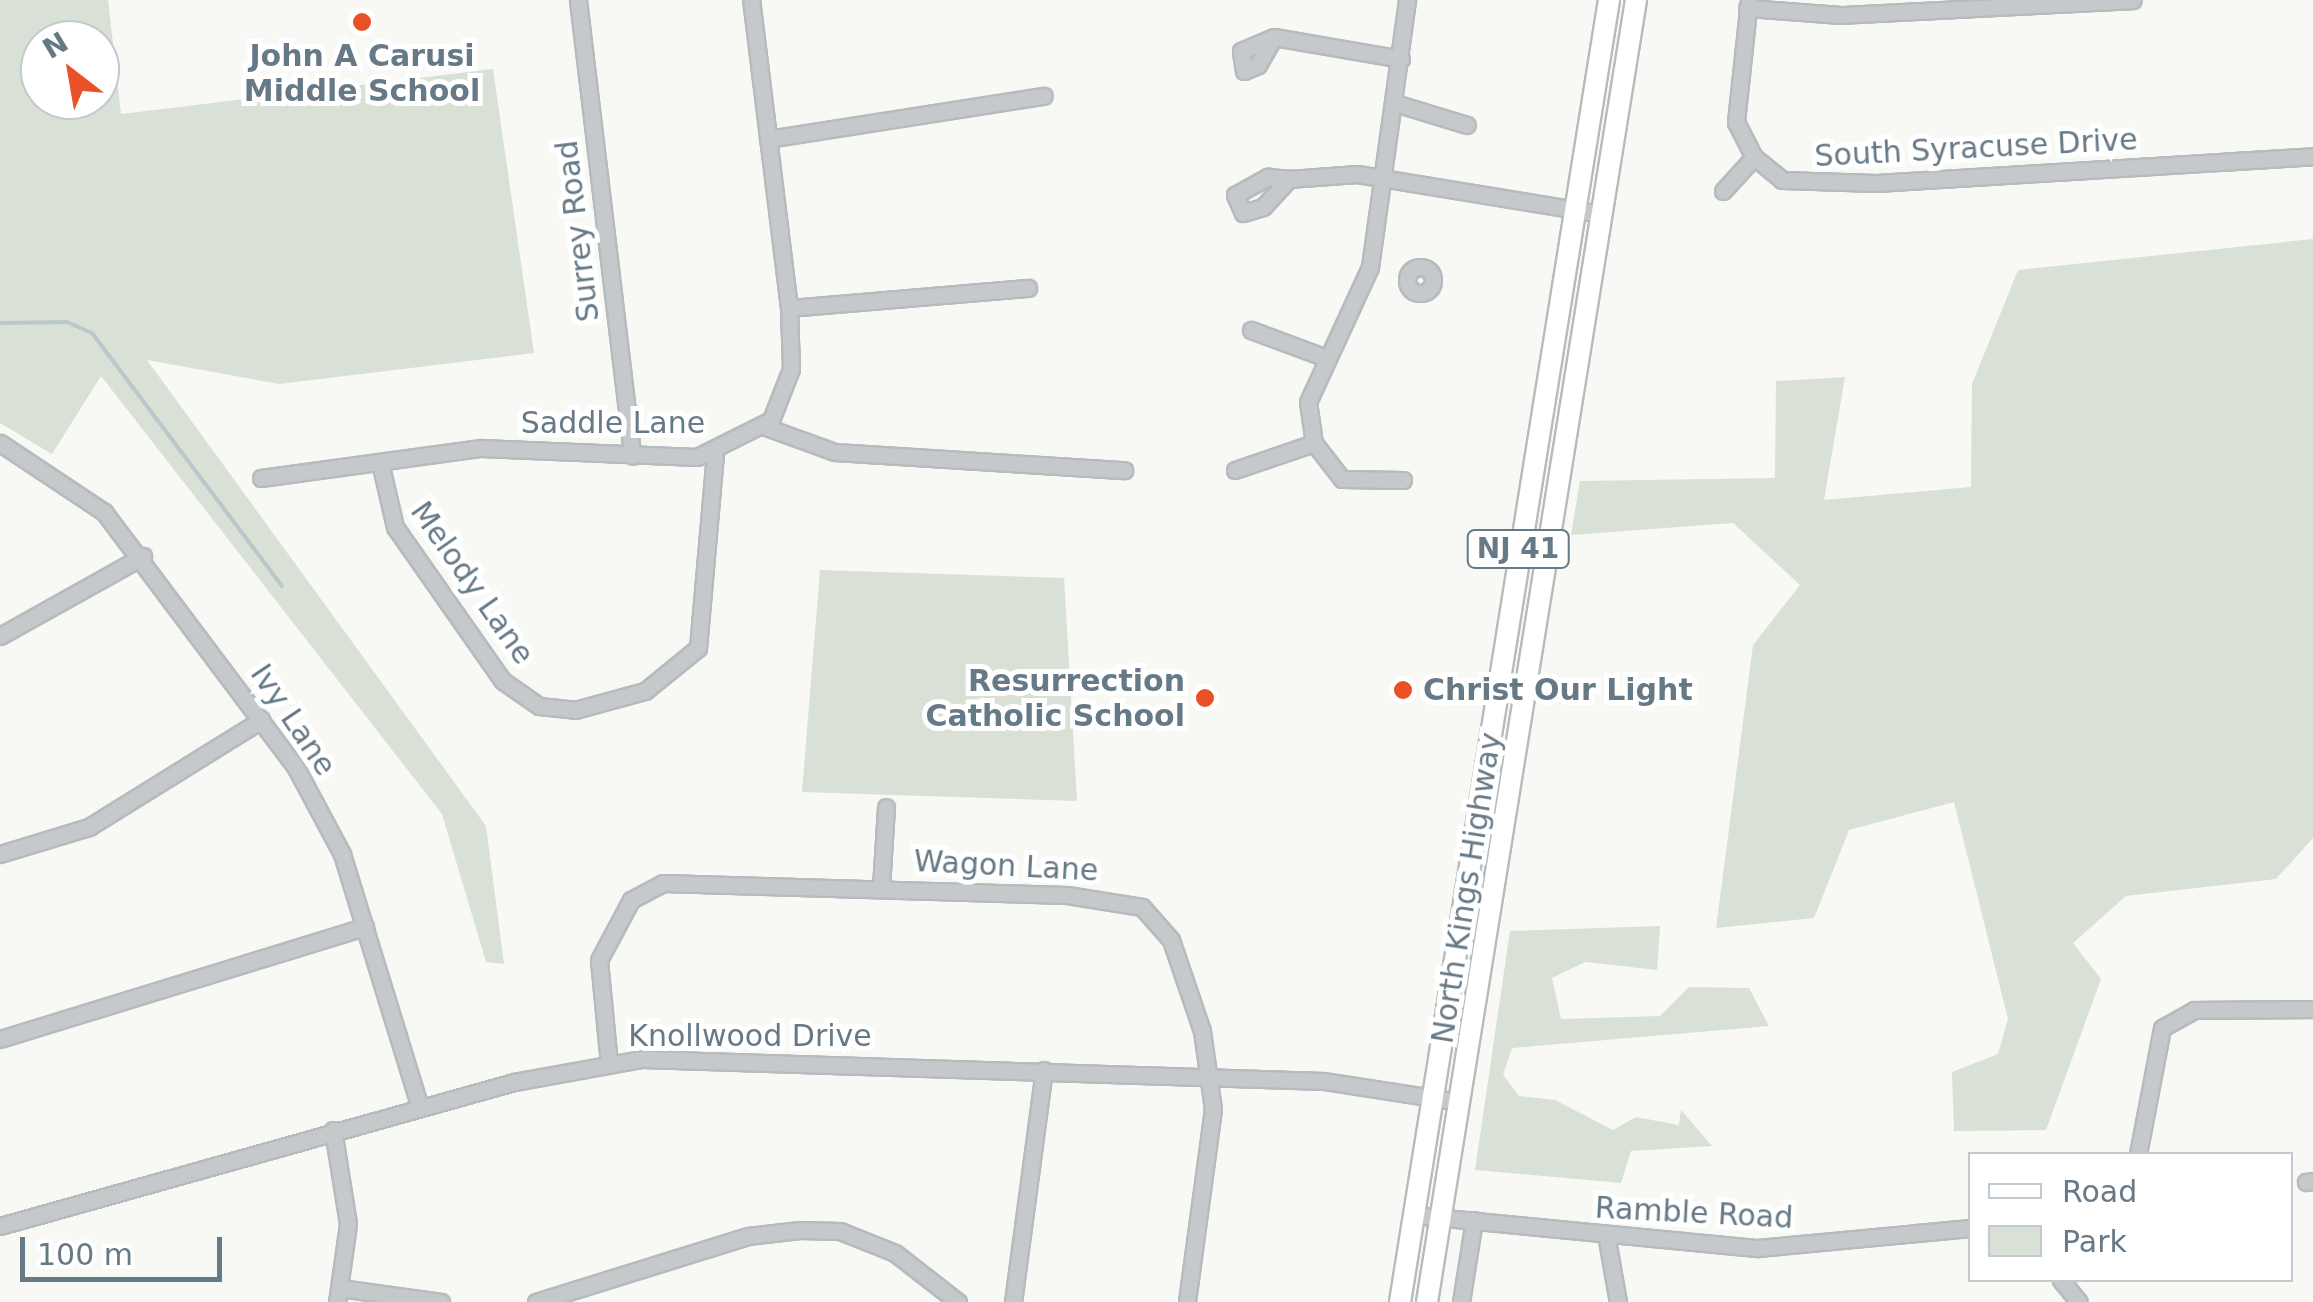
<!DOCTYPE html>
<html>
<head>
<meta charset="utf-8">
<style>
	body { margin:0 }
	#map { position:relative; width:2313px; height:1302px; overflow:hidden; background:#f8f8f5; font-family:"DejaVu Sans",sans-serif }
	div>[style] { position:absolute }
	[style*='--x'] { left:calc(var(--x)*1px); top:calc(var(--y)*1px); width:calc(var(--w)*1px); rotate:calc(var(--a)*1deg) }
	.green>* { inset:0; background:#d9e0d6 }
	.stream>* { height:4px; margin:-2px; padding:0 2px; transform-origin:2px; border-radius:2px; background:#bbc8cb }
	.roads { filter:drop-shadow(2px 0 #b6bbbe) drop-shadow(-2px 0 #b6bbbe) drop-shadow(0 2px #b6bbbe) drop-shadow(0 -2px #b6bbbe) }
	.minor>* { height:15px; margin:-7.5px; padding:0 7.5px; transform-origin:7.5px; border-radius:7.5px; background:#c5c9cc }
	.minor>.ring { margin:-7.5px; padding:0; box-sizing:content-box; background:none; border:15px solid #c5c9cc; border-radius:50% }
	.major>* { height:20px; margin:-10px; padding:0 10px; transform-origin:10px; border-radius:10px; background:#fff }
	.dots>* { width:28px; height:28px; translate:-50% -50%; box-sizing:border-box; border:5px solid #fff; border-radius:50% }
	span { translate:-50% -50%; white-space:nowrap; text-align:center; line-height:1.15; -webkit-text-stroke:10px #fff; paint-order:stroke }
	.shield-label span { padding:2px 8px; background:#fff; border:2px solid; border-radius:8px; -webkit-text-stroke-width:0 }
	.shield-label { font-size:28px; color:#667987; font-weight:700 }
	.poi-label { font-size:30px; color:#667987; font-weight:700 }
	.right { translate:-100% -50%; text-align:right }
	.left { translate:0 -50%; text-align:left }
	.street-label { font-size:30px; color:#667987 }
	.legend { position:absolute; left:1968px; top:1152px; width:325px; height:130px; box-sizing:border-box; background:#fff; border:2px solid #c2c9cf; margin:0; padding:12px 18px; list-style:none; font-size:30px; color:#667987 }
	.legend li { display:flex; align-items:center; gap:20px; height:50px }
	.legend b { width:50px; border:2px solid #c2c9cf }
	.north { position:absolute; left:20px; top:20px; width:100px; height:100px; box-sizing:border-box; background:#fff; border:2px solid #c2c9cf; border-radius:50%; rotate:329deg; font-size:28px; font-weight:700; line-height:40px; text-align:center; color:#667987 }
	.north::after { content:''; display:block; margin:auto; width:35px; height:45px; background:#e85025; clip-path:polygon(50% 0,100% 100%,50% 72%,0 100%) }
	.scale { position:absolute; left:20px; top:1237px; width:202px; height:45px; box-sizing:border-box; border:5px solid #667987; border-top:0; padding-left:12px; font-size:30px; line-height:35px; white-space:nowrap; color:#667987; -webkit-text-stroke:8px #fff; paint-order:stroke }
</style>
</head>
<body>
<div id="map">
	<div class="green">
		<div style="clip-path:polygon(evenodd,0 0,108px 0,121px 114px,493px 69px,534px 353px,279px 384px,147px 360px,486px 826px,504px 964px,486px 962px,442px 814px,101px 376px,52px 454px,0 423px,0 0,40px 40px,100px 40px,100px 100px,40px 100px,40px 40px)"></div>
		<div style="clip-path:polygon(2313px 239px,2313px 838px,2276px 879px,2126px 896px,2073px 943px,2101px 979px,2046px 1130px,1954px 1131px,1952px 1072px,1998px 1054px,2008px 1019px,1954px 802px,1849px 830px,1814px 918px,1716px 928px,1753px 645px,1800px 585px,1733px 523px,1571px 535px,1580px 481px,1775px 478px,1776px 381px,1845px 377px,1824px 500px,1971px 487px,1972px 384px,2018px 270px)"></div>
		<div style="clip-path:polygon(820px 570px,1064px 578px,1077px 801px,802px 792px)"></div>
		<div style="clip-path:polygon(1660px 926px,1657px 970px,1585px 962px,1552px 978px,1561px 1019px,1660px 1016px,1689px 987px,1749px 988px,1769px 1026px,1512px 1048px,1503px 1075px,1519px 1096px,1555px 1100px,1613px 1130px,1636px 1117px,1679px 1125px,1681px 1110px,1712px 1146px,1631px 1151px,1621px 1183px,1475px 1170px,1510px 931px)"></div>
	</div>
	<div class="stream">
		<div style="--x:0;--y:323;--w:67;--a:-0.9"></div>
		<div style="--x:67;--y:322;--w:27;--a:24"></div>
		<div style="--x:92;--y:333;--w:316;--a:53.1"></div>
	</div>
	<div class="roads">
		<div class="minor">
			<div style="--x:578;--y:0;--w:459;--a:83.2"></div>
			<div style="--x:1749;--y:0;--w:123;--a:96.1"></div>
			<div style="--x:1736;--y:122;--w:39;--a:63"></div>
			<div style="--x:1754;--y:157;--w:36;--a:39"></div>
			<div style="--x:1782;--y:180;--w:94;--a:1.8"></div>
			<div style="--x:1876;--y:183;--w:438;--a:-3.5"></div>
			<div style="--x:1747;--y:8;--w:94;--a:4.3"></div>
			<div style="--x:1841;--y:15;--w:292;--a:-2.9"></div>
			<div style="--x:1274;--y:37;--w:129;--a:9.8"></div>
			<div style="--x:1274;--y:37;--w:32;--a:120"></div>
			<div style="--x:1258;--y:65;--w:15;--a:157"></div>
			<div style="--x:1244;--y:71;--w:20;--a:-99"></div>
			<div style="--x:1241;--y:51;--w:36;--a:-23"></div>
			<div style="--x:1395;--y:103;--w:75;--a:17"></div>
			<div style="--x:768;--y:139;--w:279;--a:-8.9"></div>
			<div style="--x:1268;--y:177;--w:21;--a:5"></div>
			<div style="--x:1289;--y:179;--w:38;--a:133"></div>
			<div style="--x:1263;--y:207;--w:21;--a:163"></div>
			<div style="--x:1243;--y:213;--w:20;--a:-114"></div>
			<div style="--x:1235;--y:195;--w:38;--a:-29"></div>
			<div style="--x:1289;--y:179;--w:68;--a:-4.2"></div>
			<div style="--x:1357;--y:174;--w:247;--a:9.3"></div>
			<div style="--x:1723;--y:191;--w:46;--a:-47.6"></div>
			<div class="ring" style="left:1407px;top:267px;width:11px;height:11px"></div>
			<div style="--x:789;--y:308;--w:240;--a:-4.8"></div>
			<div style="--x:1251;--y:330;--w:75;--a:20.4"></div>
			<div style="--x:763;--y:426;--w:77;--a:19.9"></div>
			<div style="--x:835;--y:452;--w:290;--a:3.6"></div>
			<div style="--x:0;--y:443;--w:125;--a:33.6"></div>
			<div style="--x:104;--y:512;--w:318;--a:53.1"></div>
			<div style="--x:295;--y:766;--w:100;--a:61.9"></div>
			<div style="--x:342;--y:854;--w:265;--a:72.9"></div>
			<div style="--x:380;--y:462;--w:67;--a:77"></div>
			<div style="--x:395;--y:527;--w:188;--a:55"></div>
			<div style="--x:503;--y:681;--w:44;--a:34.8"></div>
			<div style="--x:539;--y:706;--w:36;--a:6"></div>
			<div style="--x:575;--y:710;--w:73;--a:-15.2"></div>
			<div style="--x:645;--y:691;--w:68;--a:-39.1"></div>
			<div style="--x:698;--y:648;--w:196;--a:-85"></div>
			<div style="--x:1235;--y:470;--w:83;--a:-18.9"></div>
			<div style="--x:261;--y:478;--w:222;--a:-7.8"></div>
			<div style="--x:481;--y:448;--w:216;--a:2.4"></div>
			<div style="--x:697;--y:457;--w:83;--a:-26.6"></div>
			<div style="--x:771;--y:420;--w:55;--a:-68.6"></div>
			<div style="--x:791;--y:369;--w:61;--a:-91.9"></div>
			<div style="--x:789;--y:308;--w:310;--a:-97"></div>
			<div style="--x:1403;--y:480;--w:61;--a:-179.1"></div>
			<div style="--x:1342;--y:479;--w:46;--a:-127.9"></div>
			<div style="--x:1314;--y:443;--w:41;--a:-98.3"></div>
			<div style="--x:1308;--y:402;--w:149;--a:-65.3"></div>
			<div style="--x:1370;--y:267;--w:270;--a:-82.1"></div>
			<div style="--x:0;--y:636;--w:164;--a:-29.2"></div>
			<div style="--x:0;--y:854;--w:93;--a:-16.9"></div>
			<div style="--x:89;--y:827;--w:203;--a:-31.9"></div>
			<div style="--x:881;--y:887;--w:80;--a:-86.4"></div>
			<div style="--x:0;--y:1039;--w:382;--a:-17.1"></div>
			<div style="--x:609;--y:1064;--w:104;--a:-95.5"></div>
			<div style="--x:599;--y:960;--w:68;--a:-61.9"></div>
			<div style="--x:631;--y:900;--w:36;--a:-28"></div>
			<div style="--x:663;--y:883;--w:404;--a:1.7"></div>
			<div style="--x:1067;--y:895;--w:76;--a:9.1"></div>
			<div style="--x:1142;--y:907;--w:44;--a:48.7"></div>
			<div style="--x:1171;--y:940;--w:96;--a:71.2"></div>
			<div style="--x:1202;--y:1031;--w:79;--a:82"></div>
			<div style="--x:1213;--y:1109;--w:195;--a:97.7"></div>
			<div style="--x:333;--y:1130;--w:95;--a:80.9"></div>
			<div style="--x:348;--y:1224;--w:79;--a:98"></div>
			<div style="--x:2138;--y:1154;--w:128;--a:-79.2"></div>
			<div style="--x:2162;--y:1028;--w:37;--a:-29"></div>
			<div style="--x:2194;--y:1010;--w:119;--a:-0.5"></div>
			<div style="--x:2306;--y:1182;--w:7;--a:-8"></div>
			<div style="--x:1414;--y:1215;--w:346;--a:5.5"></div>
			<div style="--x:1758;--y:1248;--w:213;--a:-5.4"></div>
			<div style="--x:0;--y:1226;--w:534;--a:-15.65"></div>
			<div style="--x:514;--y:1082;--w:130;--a:-10.2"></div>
			<div style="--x:642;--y:1059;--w:682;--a:1.85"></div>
			<div style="--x:1324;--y:1081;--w:137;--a:8.8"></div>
			<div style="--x:1606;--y:1234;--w:69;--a:80"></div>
			<div style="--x:2061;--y:1280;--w:28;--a:51"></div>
			<div style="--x:340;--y:1288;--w:102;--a:7.9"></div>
			<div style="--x:536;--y:1302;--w:222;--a:-17.3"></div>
			<div style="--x:748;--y:1236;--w:52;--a:-6.6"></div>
			<div style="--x:800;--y:1230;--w:40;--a:1.4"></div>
			<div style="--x:840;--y:1231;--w:59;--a:21.8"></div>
			<div style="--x:895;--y:1253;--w:80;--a:37.9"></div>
			<div style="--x:1013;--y:1302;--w:234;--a:-82.4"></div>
			<div style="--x:1461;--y:1302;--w:83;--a:-81"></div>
		</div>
		<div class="major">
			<div style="--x:1400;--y:1302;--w:1319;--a:-80.88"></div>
			<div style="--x:1427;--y:1302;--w:1319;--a:-80.88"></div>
		</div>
	</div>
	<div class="dots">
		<div style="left:362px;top:22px;background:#e85025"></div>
		<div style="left:1403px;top:690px;background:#e85025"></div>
		<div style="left:1205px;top:698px;background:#e85025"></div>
	</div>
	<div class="shield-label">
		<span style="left:1518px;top:549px">NJ 41</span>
	</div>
	<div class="poi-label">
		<span style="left:362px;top:73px">John A Carusi<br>Middle School</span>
		<span class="right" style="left:1185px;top:698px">Resurrection<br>Catholic School</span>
		<span class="left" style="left:1423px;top:690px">Christ Our Light</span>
	</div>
	<div class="street-label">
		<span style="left:1976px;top:148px;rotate:-3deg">South Syracuse Drive</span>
		<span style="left:578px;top:231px;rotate:-97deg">Surrey Road</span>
		<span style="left:613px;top:423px">Saddle Lane</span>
		<span style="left:472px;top:583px;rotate:55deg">Melody Lane</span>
		<span style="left:293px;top:720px;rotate:56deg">Ivy Lane</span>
		<span style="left:1006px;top:866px;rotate:3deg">Wagon Lane</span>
		<span style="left:1467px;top:888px;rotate:-81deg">North Kings Highway</span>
		<span style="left:750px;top:1036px">Knollwood Drive</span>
		<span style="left:1694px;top:1213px;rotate:3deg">Ramble Road</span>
	</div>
	<ul class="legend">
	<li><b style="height:12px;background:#fff"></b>Road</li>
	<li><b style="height:28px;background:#d9e0d6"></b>Park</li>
	</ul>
	<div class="north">N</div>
	<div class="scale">100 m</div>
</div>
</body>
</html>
